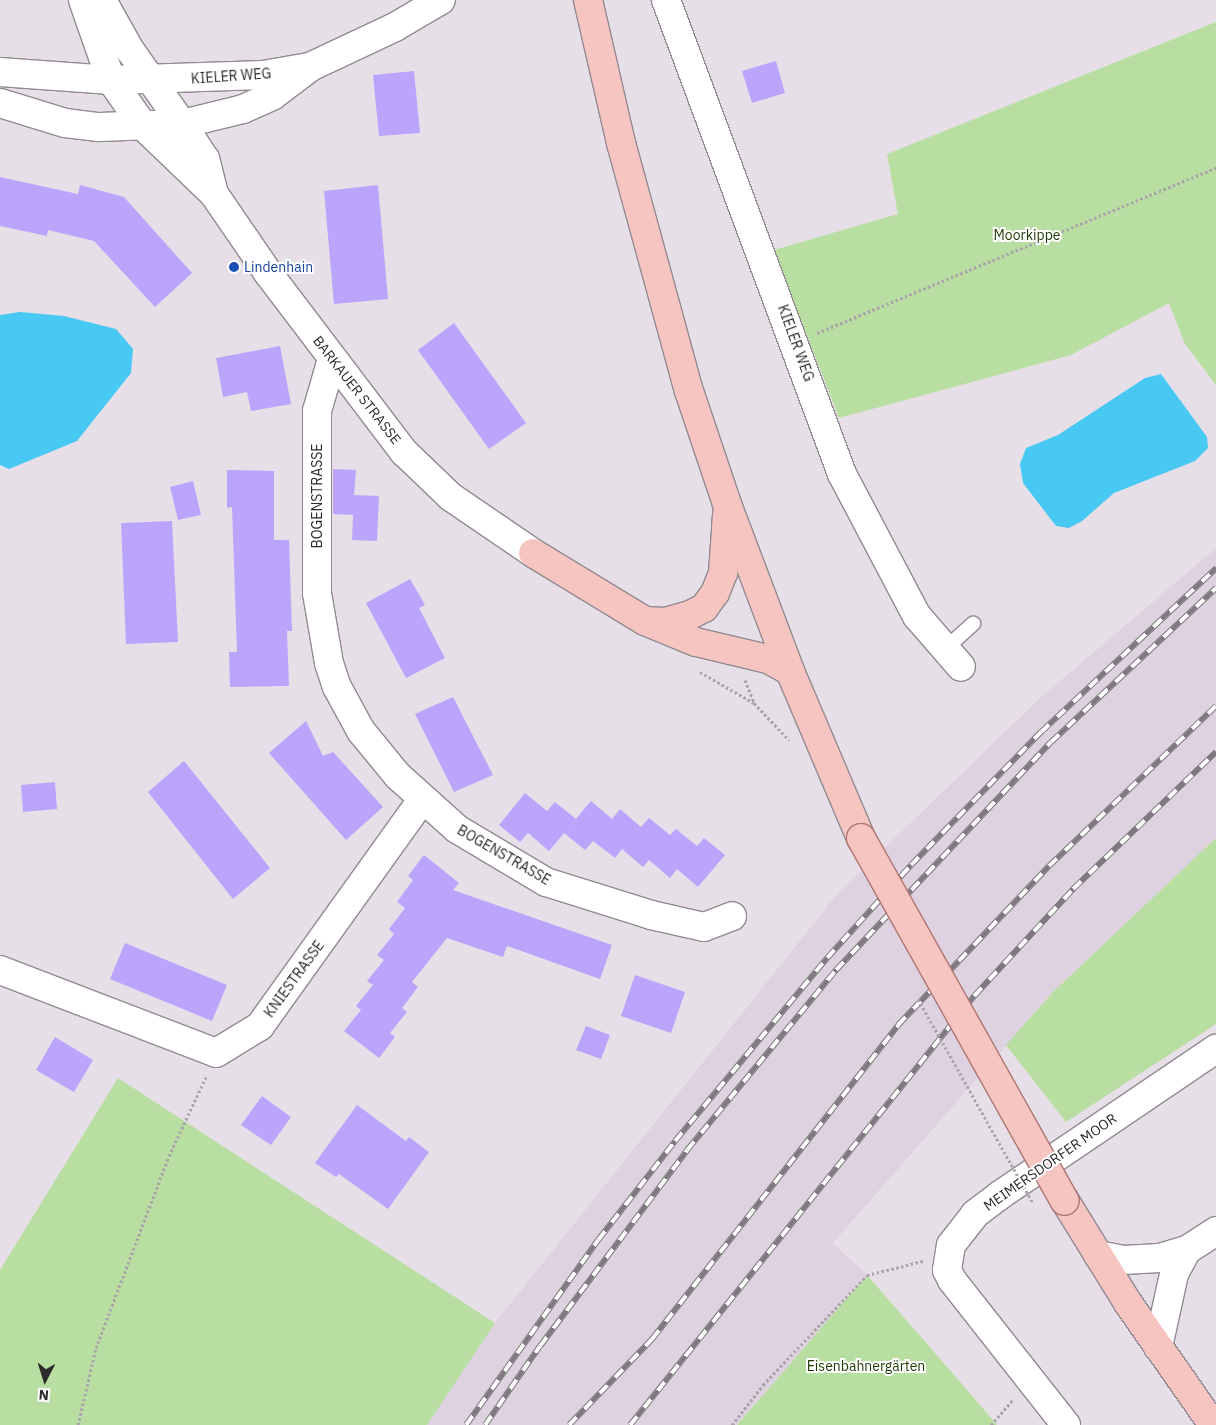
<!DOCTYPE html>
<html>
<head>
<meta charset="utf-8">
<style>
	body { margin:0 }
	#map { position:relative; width:1216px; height:1425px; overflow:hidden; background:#e7dfe7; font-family:"IBM Plex Sans",sans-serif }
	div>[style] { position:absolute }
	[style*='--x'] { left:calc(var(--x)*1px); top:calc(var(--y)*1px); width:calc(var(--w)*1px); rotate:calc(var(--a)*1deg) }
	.built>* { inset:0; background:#dfd2e0 }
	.green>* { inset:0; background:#b8dea2 }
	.water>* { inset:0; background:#48c9f3 }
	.building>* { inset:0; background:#baa4fc }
	.path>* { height:3px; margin-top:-1.5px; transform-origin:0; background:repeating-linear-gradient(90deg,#aaa4aa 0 2.5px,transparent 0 5px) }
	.roads { filter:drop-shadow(1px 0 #918a91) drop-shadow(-1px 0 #918a91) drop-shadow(0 1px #918a91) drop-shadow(0 -1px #918a91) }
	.service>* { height:14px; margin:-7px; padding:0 7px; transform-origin:7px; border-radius:7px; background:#fff }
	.minor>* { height:28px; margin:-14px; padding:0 14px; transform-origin:14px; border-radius:14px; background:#fff }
	.tertiary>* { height:28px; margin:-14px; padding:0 14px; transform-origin:14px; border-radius:14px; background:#fff }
	.primary>* { height:28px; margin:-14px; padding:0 14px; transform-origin:14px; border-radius:14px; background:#f7c5c1 }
	.rail>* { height:5.5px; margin-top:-2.75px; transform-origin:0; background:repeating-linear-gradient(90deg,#fff 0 11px,#7e797e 0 22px); box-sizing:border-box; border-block:1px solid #7e797e }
	.path-bridge>* { height:3px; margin-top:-1.5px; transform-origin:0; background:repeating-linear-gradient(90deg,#aaa4aa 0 2.5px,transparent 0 5px) }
	.bridges { filter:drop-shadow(1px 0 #ad7672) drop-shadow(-1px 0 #ad7672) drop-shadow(0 1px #ad7672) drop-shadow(0 -1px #ad7672) }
	.primary-bridge>* { height:28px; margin:-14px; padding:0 14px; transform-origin:14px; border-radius:14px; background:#f7c5c1 }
	.dots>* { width:14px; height:14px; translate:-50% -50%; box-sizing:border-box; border:2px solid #fff; border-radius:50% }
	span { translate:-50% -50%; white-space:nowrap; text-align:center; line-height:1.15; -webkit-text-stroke:4px #fff; paint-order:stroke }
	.street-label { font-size:14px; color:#2c292c }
	.park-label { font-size:14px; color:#1c3b00 }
	.transit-label { font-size:14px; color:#164399 }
	.left { translate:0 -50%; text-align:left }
	.north { position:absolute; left:20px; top:1355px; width:50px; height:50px; -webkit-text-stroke:4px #fff; paint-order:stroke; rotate:185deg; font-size:14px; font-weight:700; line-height:20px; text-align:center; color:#2c292c }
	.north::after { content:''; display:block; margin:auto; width:18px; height:22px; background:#2c292c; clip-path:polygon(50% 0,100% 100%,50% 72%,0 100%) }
</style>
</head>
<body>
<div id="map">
	<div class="built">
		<div style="clip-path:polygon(1216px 548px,1216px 838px,1053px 992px,833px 1243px,867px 1275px,737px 1425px,427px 1425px,495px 1323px,838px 893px,1039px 699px)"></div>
	</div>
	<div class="green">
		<div style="clip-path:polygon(1216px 22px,1216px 385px,1185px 344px,1169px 303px,1071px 355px,839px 418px,774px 250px,898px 214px,887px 154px)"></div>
		<div style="clip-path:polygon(1216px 838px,1216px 1024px,1066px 1122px,1006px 1045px,1053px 992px)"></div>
		<div style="clip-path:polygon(118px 1078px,495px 1323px,427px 1425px,0 1425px,0 1270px)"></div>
		<div style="clip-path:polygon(867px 1275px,968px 1391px,997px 1425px,737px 1425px)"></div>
	</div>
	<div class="water">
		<div style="clip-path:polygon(20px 312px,64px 316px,116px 329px,133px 349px,131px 373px,77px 441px,9px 469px,0 465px,0 315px)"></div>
		<div style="clip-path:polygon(1161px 374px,1207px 437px,1208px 448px,1195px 461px,1114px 493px,1082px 521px,1069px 528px,1056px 526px,1023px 483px,1020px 464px,1026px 448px,1058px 435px,1145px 378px)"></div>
	</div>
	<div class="building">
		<div style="clip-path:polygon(776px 61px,785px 93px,752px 103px,742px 71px)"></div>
		<div style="clip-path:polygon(414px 71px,420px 133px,379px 136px,373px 75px)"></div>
		<div style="clip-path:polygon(0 177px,78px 194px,80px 185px,124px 197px,192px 273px,155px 307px,94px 241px,48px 230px,47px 236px,0 226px)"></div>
		<div style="clip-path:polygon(378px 185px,388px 299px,334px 304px,324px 191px)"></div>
		<div style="clip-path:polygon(454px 323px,526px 423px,489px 449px,418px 350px)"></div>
		<div style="clip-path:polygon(280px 346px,291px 404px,251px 411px,247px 392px,223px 397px,216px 358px)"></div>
		<div style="clip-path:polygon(333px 469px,356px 470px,354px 495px,379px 496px,377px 541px,352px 540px,353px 515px,333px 514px)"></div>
		<div style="clip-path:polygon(227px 470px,274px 471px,274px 540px,289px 540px,292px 631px,287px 631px,289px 686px,230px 687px,229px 652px,237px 652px,232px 507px,227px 508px)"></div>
		<div style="clip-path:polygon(193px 481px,201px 515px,178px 520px,170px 487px)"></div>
		<div style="clip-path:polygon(172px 521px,178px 642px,126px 644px,121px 523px)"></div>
		<div style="clip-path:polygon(410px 579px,425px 605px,419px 608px,445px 658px,406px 678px,366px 603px)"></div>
		<div style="clip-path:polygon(453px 697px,493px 775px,454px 792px,415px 714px)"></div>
		<div style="clip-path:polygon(306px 721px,323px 756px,333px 752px,383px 807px,346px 840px,269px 753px)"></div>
		<div style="clip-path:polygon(184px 761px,270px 868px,233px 899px,148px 792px)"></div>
		<div style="clip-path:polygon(55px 782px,57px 809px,23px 812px,21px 785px)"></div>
		<div style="clip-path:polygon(525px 793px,547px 811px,555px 802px,576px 819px,549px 851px,528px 833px,520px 842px,499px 825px)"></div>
		<div style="clip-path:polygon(591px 801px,612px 819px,620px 809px,641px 827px,649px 818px,670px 835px,676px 829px,697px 846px,704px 838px,725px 855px,698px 887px,677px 869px,670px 878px,649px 860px,643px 867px,622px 849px,615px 858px,593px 841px,585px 850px,564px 833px)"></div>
		<div style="clip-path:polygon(424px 855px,459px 883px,453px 890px,612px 945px,600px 979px,507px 946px,503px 957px,447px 938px,412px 982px,418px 987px,402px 1008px,407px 1012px,390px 1033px,395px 1037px,379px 1058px,344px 1031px,361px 1010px,356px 1006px,373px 985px,367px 981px,384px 960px,377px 955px,394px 934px,389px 929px,405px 908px,397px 902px,413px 880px,408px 876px)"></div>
		<div style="clip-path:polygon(125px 943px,227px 985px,212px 1021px,110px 979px)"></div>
		<div style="clip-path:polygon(635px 975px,685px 992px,671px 1033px,621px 1016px)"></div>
		<div style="clip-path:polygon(586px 1026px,610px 1035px,601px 1059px,576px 1050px)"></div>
		<div style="clip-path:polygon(55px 1037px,93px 1060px,74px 1092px,36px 1070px)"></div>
		<div style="clip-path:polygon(262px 1096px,291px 1117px,271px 1145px,241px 1125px)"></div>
		<div style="clip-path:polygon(357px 1105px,406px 1141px,409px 1137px,429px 1152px,388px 1209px,339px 1174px,336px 1177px,315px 1163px)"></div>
	</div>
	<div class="path">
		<div style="--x:817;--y:333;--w:432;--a:-22.5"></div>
		<div style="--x:700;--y:672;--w:62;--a:29.9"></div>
		<div style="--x:754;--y:703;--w:51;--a:46.6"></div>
		<div style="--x:745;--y:680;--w:24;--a:68"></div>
		<div style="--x:78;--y:1425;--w:79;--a:-76.8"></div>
		<div style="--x:96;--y:1348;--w:205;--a:-69.2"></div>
		<div style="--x:169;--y:1156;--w:87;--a:-64.9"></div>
		<div style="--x:732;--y:1425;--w:51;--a:-52.2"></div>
		<div style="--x:763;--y:1385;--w:151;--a:-46.6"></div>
		<div style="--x:867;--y:1275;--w:58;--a:-14"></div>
		<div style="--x:991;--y:1425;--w:33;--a:-49"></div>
	</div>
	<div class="roads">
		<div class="service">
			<div style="--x:945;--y:649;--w:38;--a:-42"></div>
		</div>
		<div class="minor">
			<div style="--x:102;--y:0;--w:57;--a:60.8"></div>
			<div style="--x:130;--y:50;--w:90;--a:54.9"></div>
			<div style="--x:666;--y:0;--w:506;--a:69.63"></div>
			<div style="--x:842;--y:474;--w:161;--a:62.2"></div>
			<div style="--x:917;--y:616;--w:67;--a:49.2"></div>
			<div style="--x:0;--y:72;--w:111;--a:4.1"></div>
			<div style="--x:111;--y:80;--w:85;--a:-109.3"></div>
			<div style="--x:0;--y:103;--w:68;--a:17.1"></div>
			<div style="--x:65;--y:123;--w:34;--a:7"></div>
			<div style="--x:99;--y:127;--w:83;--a:-2.1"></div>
			<div style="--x:332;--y:359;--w:54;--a:106.1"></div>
			<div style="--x:317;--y:411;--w:182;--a:90"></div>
			<div style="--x:317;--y:593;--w:71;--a:80.3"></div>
			<div style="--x:329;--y:663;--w:25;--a:72"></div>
			<div style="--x:337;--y:687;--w:50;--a:61.4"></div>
			<div style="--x:361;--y:731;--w:58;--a:50.6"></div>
			<div style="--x:398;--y:776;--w:79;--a:41.9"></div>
			<div style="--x:457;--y:829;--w:104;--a:30.8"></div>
			<div style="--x:546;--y:882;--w:110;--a:17.4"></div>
			<div style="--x:651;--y:915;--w:54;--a:12.8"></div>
			<div style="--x:704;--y:927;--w:30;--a:-21"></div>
			<div style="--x:0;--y:970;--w:231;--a:21"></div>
			<div style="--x:216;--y:1053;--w:52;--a:-31.5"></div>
			<div style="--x:260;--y:1026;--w:278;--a:-54.4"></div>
			<div style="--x:1098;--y:1255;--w:25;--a:11"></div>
			<div style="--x:1123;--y:1260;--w:37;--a:-3"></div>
			<div style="--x:1160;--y:1258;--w:28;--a:-17"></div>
			<div style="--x:1187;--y:1250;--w:35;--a:-33"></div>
			<div style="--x:1158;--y:1347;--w:75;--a:-77.6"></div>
			<div style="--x:1174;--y:1274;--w:27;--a:-62"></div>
			<div style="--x:1066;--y:1425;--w:184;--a:-128.2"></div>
			<div style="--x:952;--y:1280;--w:11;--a:-117"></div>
			<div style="--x:947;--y:1270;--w:25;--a:-81"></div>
			<div style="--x:951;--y:1245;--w:39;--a:-52"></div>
			<div style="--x:975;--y:1214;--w:31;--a:-37"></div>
			<div style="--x:1000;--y:1195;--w:261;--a:-34.1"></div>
		</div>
		<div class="tertiary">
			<div style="--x:111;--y:80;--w:57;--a:54.9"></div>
			<div style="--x:144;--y:127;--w:97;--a:43.7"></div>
			<div style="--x:214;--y:194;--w:96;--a:55.6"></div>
			<div style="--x:268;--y:273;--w:225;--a:52.8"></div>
			<div style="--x:404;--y:452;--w:65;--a:43.8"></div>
			<div style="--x:451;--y:497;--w:99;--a:34.3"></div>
			<div style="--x:111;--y:80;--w:152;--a:-1.9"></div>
			<div style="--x:263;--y:75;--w:48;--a:-9.7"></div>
			<div style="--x:310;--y:67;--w:94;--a:-25.2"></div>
			<div style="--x:395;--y:27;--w:53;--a:-30.4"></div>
			<div style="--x:214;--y:194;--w:36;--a:-104"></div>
			<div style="--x:205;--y:159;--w:42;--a:-123.3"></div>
			<div style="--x:182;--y:124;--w:63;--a:-13.8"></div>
			<div style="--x:243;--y:109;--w:32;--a:-24"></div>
			<div style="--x:272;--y:96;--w:46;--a:-37.1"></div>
		</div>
		<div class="primary">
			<div style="--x:588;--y:0;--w:147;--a:77"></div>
			<div style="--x:621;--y:143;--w:257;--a:74.7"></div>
			<div style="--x:689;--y:391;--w:119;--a:71.4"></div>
			<div style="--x:727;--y:504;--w:178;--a:69.3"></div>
			<div style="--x:790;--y:671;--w:181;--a:67"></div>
			<div style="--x:533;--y:553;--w:131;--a:31.3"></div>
			<div style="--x:645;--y:621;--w:55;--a:22.4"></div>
			<div style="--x:696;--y:642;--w:74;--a:13.3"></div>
			<div style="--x:768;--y:659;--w:25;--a:29"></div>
			<div style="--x:646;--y:621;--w:19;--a:3"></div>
			<div style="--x:665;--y:622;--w:26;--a:-16"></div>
			<div style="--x:690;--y:615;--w:16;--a:-27"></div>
			<div style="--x:704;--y:608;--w:19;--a:-54"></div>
			<div style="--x:715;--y:593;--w:22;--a:-68"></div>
			<div style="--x:723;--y:573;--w:59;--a:-86.1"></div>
			<div style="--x:1065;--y:1201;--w:120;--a:58.3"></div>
			<div style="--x:1128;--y:1303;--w:149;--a:55.1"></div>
		</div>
	</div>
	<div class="rail">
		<div style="--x:466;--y:1425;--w:227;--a:-54.5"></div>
		<div style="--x:598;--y:1240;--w:125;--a:-52.1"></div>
		<div style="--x:675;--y:1141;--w:238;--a:-50.3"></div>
		<div style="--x:827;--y:958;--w:125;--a:-47.9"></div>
		<div style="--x:911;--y:865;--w:186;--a:-45.7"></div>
		<div style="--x:1041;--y:732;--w:240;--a:-43.1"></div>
		<div style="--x:485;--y:1425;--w:96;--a:-55.2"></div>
		<div style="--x:540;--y:1346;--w:245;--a:-53.1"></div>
		<div style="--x:687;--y:1150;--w:234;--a:-50.4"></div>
		<div style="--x:836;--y:970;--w:313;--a:-46.7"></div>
		<div style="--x:1051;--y:742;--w:226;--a:-43"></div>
		<div style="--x:569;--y:1425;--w:120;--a:-46"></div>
		<div style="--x:652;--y:1339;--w:399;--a:-51.9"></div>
		<div style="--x:898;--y:1025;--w:219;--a:-46.5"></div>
		<div style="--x:1049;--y:866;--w:231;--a:-43.8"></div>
		<div style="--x:630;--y:1425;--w:550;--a:-51.28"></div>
		<div style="--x:974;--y:996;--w:146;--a:-47.2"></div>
		<div style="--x:1073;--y:889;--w:198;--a:-43.8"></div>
	</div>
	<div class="path-bridge">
		<div style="--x:918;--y:999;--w:234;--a:60.6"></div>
	</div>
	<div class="bridges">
		<div class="primary-bridge">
			<div style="--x:861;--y:838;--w:416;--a:60.7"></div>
		</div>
	</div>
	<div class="dots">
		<div style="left:234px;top:267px;background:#1a4fb4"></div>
	</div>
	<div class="street-label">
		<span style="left:231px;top:76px;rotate:-4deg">KIELER WEG</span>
		<span style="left:796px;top:343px;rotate:70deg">KIELER WEG</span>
		<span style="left:357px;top:390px;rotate:52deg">BARKAUER STRASSE</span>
		<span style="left:317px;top:496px;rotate:-90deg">BOGENSTRASSE</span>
		<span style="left:504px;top:855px;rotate:30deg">BOGENSTRASSE</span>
		<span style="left:294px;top:979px;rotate:-54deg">KNIESTRASSE</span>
		<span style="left:1050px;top:1162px;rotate:-35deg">MEIMERSDORFER MOOR</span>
	</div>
	<div class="park-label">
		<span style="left:1027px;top:235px">Moorkippe</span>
		<span style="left:866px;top:1366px">Eisenbahnergärten</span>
	</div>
	<div class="transit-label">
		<span class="left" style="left:244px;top:267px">Lindenhain</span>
	</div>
	<div class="north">N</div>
</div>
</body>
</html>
